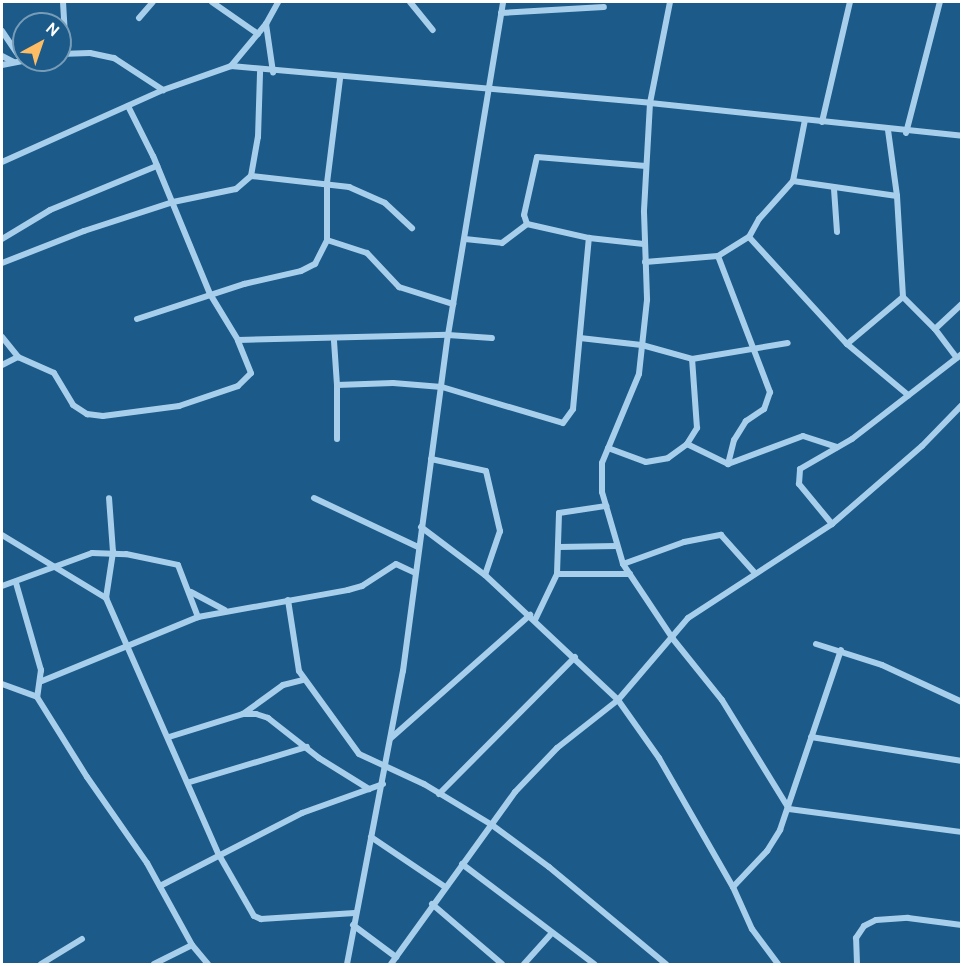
<!DOCTYPE html>
<html>
<head>
<meta charset="utf-8">
<style>
	body { margin:0 }
	#map { position:relative; width:963px; height:966px; overflow:hidden; background:#1c5a89; font-family:Cabin,sans-serif }
	div>[style] { position:absolute }
	[style*='--x'] { left:calc(var(--x)*1px); top:calc(var(--y)*1px); width:calc(var(--w)*1px); rotate:calc(var(--a)*1deg) }
	.minor>* { height:6px; margin:-3px; padding:0 3px; transform-origin:3px; border-radius:3px; background:#a7cfec }
	span { translate:-50% -50%; white-space:nowrap; text-align:center; line-height:1.15; -webkit-text-stroke:5px #1c5a89; paint-order:stroke }
	.frame { position:absolute; inset:0; border:3px solid #fff; pointer-events:none }
	.north { position:absolute; left:12px; top:12px; width:60px; height:60px; box-sizing:border-box; background:#1c5a89; border:2px solid #779cb8; border-radius:50%; rotate:40deg; font-size:16px; font-weight:700; line-height:24px; text-align:center; color:#fff }
	.north::after { content:''; display:block; margin:auto; width:21px; height:27px; background:#fcbd64; clip-path:polygon(50% 0,100% 100%,50% 72%,0 100%) }
</style>
</head>
<body>
<div id="map">
	<div class="minor">
		<div style="--x:63;--y:2;--w:51;--a:86.6"></div>
		<div style="--x:212;--y:2;--w:56;--a:34.8"></div>
		<div style="--x:410;--y:2;--w:36;--a:51"></div>
		<div style="--x:670;--y:2;--w:103;--a:101.2"></div>
		<div style="--x:650;--y:103;--w:109;--a:93.2"></div>
		<div style="--x:644;--y:212;--w:88;--a:88"></div>
		<div style="--x:647;--y:300;--w:74;--a:96.2"></div>
		<div style="--x:639;--y:374;--w:96;--a:112.6"></div>
		<div style="--x:602;--y:463;--w:29;--a:90"></div>
		<div style="--x:602;--y:492;--w:75;--a:73.7"></div>
		<div style="--x:623;--y:564;--w:90;--a:56.3"></div>
		<div style="--x:673;--y:639;--w:78;--a:51.2"></div>
		<div style="--x:722;--y:700;--w:128;--a:58.4"></div>
		<div style="--x:789;--y:809;--w:175;--a:7.6"></div>
		<div style="--x:501;--y:13;--w:103;--a:-3.3"></div>
		<div style="--x:139;--y:18;--w:21;--a:-49"></div>
		<div style="--x:266;--y:24;--w:49;--a:81.7"></div>
		<div style="--x:2;--y:31;--w:36;--a:56"></div>
		<div style="--x:60;--y:54;--w:30;--a:-2"></div>
		<div style="--x:90;--y:53;--w:25;--a:12"></div>
		<div style="--x:114;--y:58;--w:59;--a:33.1"></div>
		<div style="--x:2;--y:56;--w:13;--a:27"></div>
		<div style="--x:2;--y:65;--w:26;--a:-11"></div>
		<div style="--x:231;--y:66;--w:55;--a:-50.2"></div>
		<div style="--x:266;--y:24;--w:25;--a:-61"></div>
		<div style="--x:822;--y:122;--w:123;--a:-76.9"></div>
		<div style="--x:888;--y:130;--w:67;--a:82.2"></div>
		<div style="--x:897;--y:196;--w:101;--a:86.6"></div>
		<div style="--x:903;--y:297;--w:45;--a:45"></div>
		<div style="--x:935;--y:329;--w:36;--a:53"></div>
		<div style="--x:906;--y:133;--w:135;--a:-75.5"></div>
		<div style="--x:2;--y:162;--w:176;--a:-24.1"></div>
		<div style="--x:163;--y:90;--w:72;--a:-19.4"></div>
		<div style="--x:231;--y:66;--w:421;--a:5"></div>
		<div style="--x:650;--y:103;--w:314;--a:6"></div>
		<div style="--x:251;--y:176;--w:99;--a:6.4"></div>
		<div style="--x:349;--y:187;--w:39;--a:24"></div>
		<div style="--x:385;--y:203;--w:37;--a:43"></div>
		<div style="--x:793;--y:181;--w:105;--a:8.2"></div>
		<div style="--x:834;--y:189;--w:43;--a:86"></div>
		<div style="--x:527;--y:224;--w:9;--a:-108"></div>
		<div style="--x:524;--y:215;--w:59;--a:-77.4"></div>
		<div style="--x:537;--y:157;--w:109;--a:4.7"></div>
		<div style="--x:527;--y:224;--w:64;--a:12.7"></div>
		<div style="--x:589;--y:238;--w:55;--a:6.2"></div>
		<div style="--x:749;--y:237;--w:145;--a:47.5"></div>
		<div style="--x:847;--y:344;--w:80;--a:39.9"></div>
		<div style="--x:2;--y:239;--w:56;--a:-31.1"></div>
		<div style="--x:50;--y:210;--w:116;--a:-22.4"></div>
		<div style="--x:465;--y:239;--w:37;--a:6"></div>
		<div style="--x:502;--y:243;--w:31;--a:-37"></div>
		<div style="--x:327;--y:240;--w:42;--a:18"></div>
		<div style="--x:367;--y:253;--w:47;--a:46.7"></div>
		<div style="--x:399;--y:287;--w:57;--a:17.5"></div>
		<div style="--x:718;--y:256;--w:146;--a:69.1"></div>
		<div style="--x:770;--y:392;--w:18;--a:109"></div>
		<div style="--x:764;--y:409;--w:22;--a:146"></div>
		<div style="--x:746;--y:421;--w:22;--a:122"></div>
		<div style="--x:734;--y:440;--w:25;--a:104"></div>
		<div style="--x:645;--y:262;--w:73;--a:-4.7"></div>
		<div style="--x:718;--y:256;--w:36;--a:-32"></div>
		<div style="--x:749;--y:237;--w:21;--a:-61"></div>
		<div style="--x:759;--y:219;--w:51;--a:-48.2"></div>
		<div style="--x:793;--y:181;--w:62;--a:-78.9"></div>
		<div style="--x:2;--y:263;--w:88;--a:-21.3"></div>
		<div style="--x:84;--y:231;--w:94;--a:-18"></div>
		<div style="--x:173;--y:202;--w:64;--a:-11.7"></div>
		<div style="--x:236;--y:189;--w:20;--a:-41"></div>
		<div style="--x:251;--y:176;--w:40;--a:-80"></div>
		<div style="--x:258;--y:137;--w:65;--a:-88.2"></div>
		<div style="--x:137;--y:319;--w:113;--a:-18.1"></div>
		<div style="--x:244;--y:284;--w:58;--a:-12.8"></div>
		<div style="--x:301;--y:271;--w:16;--a:-27"></div>
		<div style="--x:315;--y:264;--w:27;--a:-63"></div>
		<div style="--x:327;--y:240;--w:57;--a:-90"></div>
		<div style="--x:327;--y:183;--w:106;--a:-82.9"></div>
		<div style="--x:935;--y:329;--w:37;--a:-43"></div>
		<div style="--x:2;--y:337;--w:26;--a:51"></div>
		<div style="--x:18;--y:357;--w:39;--a:24"></div>
		<div style="--x:54;--y:373;--w:37;--a:59"></div>
		<div style="--x:73;--y:405;--w:17;--a:33"></div>
		<div style="--x:87;--y:414;--w:16;--a:7"></div>
		<div style="--x:103;--y:416;--w:77;--a:-7.5"></div>
		<div style="--x:179;--y:406;--w:62;--a:-18.7"></div>
		<div style="--x:238;--y:386;--w:18;--a:-45"></div>
		<div style="--x:251;--y:373;--w:35;--a:-112"></div>
		<div style="--x:238;--y:340;--w:54;--a:-121.3"></div>
		<div style="--x:210;--y:294;--w:149;--a:-112.4"></div>
		<div style="--x:153;--y:156;--w:56;--a:-116.6"></div>
		<div style="--x:580;--y:338;--w:62;--a:6.4"></div>
		<div style="--x:642;--y:345;--w:52;--a:15.6"></div>
		<div style="--x:692;--y:359;--w:97;--a:-9.5"></div>
		<div style="--x:238;--y:340;--w:210;--a:-1.4"></div>
		<div style="--x:448;--y:335;--w:44;--a:3.9"></div>
		<div style="--x:334;--y:341;--w:44;--a:86.1"></div>
		<div style="--x:337;--y:385;--w:56;--a:-2"></div>
		<div style="--x:393;--y:383;--w:49;--a:4.7"></div>
		<div style="--x:442;--y:387;--w:126;--a:16.6"></div>
		<div style="--x:563;--y:423;--w:17;--a:-54"></div>
		<div style="--x:573;--y:409;--w:172;--a:-84.7"></div>
		<div style="--x:847;--y:344;--w:73;--a:-40"></div>
		<div style="--x:2;--y:365;--w:18;--a:-27"></div>
		<div style="--x:337;--y:385;--w:54;--a:90"></div>
		<div style="--x:687;--y:444;--w:46;--a:26"></div>
		<div style="--x:728;--y:464;--w:80;--a:-20.5"></div>
		<div style="--x:803;--y:436;--w:36;--a:18"></div>
		<div style="--x:608;--y:448;--w:40;--a:20.2"></div>
		<div style="--x:646;--y:462;--w:22;--a:-10"></div>
		<div style="--x:668;--y:458;--w:24;--a:-36"></div>
		<div style="--x:687;--y:444;--w:19;--a:-58"></div>
		<div style="--x:697;--y:428;--w:69;--a:-94.1"></div>
		<div style="--x:431;--y:459;--w:56;--a:12.3"></div>
		<div style="--x:486;--y:471;--w:62;--a:76.9"></div>
		<div style="--x:500;--y:531;--w:46;--a:108.8"></div>
		<div style="--x:314;--y:498;--w:115;--a:25.2"></div>
		<div style="--x:832;--y:524;--w:52;--a:-129.5"></div>
		<div style="--x:799;--y:484;--w:15;--a:-86"></div>
		<div style="--x:800;--y:469;--w:60;--a:-30"></div>
		<div style="--x:852;--y:439;--w:139;--a:-37.7"></div>
		<div style="--x:421;--y:527;--w:80;--a:36.9"></div>
		<div style="--x:485;--y:575;--w:183;--a:43.2"></div>
		<div style="--x:618;--y:700;--w:71;--a:54.7"></div>
		<div style="--x:659;--y:758;--w:149;--a:60.2"></div>
		<div style="--x:733;--y:887;--w:46;--a:65.7"></div>
		<div style="--x:752;--y:929;--w:44;--a:53.4"></div>
		<div style="--x:2;--y:535;--w:122;--a:31.2"></div>
		<div style="--x:106;--y:598;--w:281;--a:66.3"></div>
		<div style="--x:219;--y:855;--w:70;--a:60.2"></div>
		<div style="--x:254;--y:916;--w:8;--a:23"></div>
		<div style="--x:261;--y:919;--w:94;--a:-3.7"></div>
		<div style="--x:559;--y:547;--w:58;--a:-1"></div>
		<div style="--x:623;--y:564;--w:65;--a:-19.8"></div>
		<div style="--x:684;--y:542;--w:38;--a:-11"></div>
		<div style="--x:721;--y:535;--w:50;--a:48.3"></div>
		<div style="--x:557;--y:574;--w:73;--a:0"></div>
		<div style="--x:16;--y:583;--w:91;--a:74"></div>
		<div style="--x:41;--y:670;--w:27;--a:98"></div>
		<div style="--x:2;--y:586;--w:96;--a:-20.1"></div>
		<div style="--x:92;--y:553;--w:34;--a:2"></div>
		<div style="--x:126;--y:554;--w:53;--a:11.9"></div>
		<div style="--x:178;--y:565;--w:56;--a:69"></div>
		<div style="--x:191;--y:592;--w:38;--a:28"></div>
		<div style="--x:106;--y:598;--w:47;--a:-81.3"></div>
		<div style="--x:113;--y:552;--w:54;--a:-94.2"></div>
		<div style="--x:288;--y:600;--w:72;--a:81.2"></div>
		<div style="--x:299;--y:671;--w:102;--a:54.1"></div>
		<div style="--x:359;--y:754;--w:72;--a:24.8"></div>
		<div style="--x:424;--y:784;--w:79;--a:31.1"></div>
		<div style="--x:492;--y:825;--w:71;--a:36.4"></div>
		<div style="--x:549;--y:867;--w:152;--a:39.7"></div>
		<div style="--x:535;--y:620;--w:51;--a:-64.4"></div>
		<div style="--x:557;--y:574;--w:61;--a:-88.1"></div>
		<div style="--x:559;--y:513;--w:48;--a:-8.5"></div>
		<div style="--x:816;--y:644;--w:69;--a:17.7"></div>
		<div style="--x:882;--y:665;--w:88;--a:24.8"></div>
		<div style="--x:42;--y:681;--w:169;--a:-22.3"></div>
		<div style="--x:198;--y:617;--w:152;--a:-10.2"></div>
		<div style="--x:348;--y:590;--w:15;--a:-16"></div>
		<div style="--x:362;--y:586;--w:40;--a:-32.9"></div>
		<div style="--x:396;--y:564;--w:21;--a:25"></div>
		<div style="--x:2;--y:684;--w:37;--a:20"></div>
		<div style="--x:37;--y:697;--w:94;--a:58"></div>
		<div style="--x:87;--y:777;--w:105;--a:55.1"></div>
		<div style="--x:147;--y:863;--w:94;--a:61.2"></div>
		<div style="--x:192;--y:945;--w:25;--a:50"></div>
		<div style="--x:243;--y:714;--w:49;--a:-35.9"></div>
		<div style="--x:283;--y:685;--w:21;--a:-14"></div>
		<div style="--x:169;--y:737;--w:77;--a:-17.3"></div>
		<div style="--x:243;--y:714;--w:13;--a:0"></div>
		<div style="--x:256;--y:714;--w:13;--a:18"></div>
		<div style="--x:268;--y:718;--w:65;--a:38.1"></div>
		<div style="--x:319;--y:758;--w:59;--a:31.8"></div>
		<div style="--x:811;--y:737;--w:153;--a:9"></div>
		<div style="--x:391;--y:738;--w:186;--a:-41.5"></div>
		<div style="--x:190;--y:782;--w:122;--a:-16.7"></div>
		<div style="--x:439;--y:794;--w:193;--a:-45.2"></div>
		<div style="--x:371;--y:837;--w:89;--a:34"></div>
		<div style="--x:462;--y:864;--w:166;--a:37.1"></div>
		<div style="--x:160;--y:886;--w:160;--a:-27.2"></div>
		<div style="--x:302;--y:813;--w:86;--a:-19.7"></div>
		<div style="--x:733;--y:887;--w:50;--a:-46.6"></div>
		<div style="--x:767;--y:851;--w:25;--a:-58"></div>
		<div style="--x:780;--y:830;--w:190;--a:-71.3"></div>
		<div style="--x:432;--y:904;--w:92;--a:40.6"></div>
		<div style="--x:353;--y:925;--w:54;--a:36.7"></div>
		<div style="--x:41;--y:964;--w:48;--a:-31.4"></div>
		<div style="--x:154;--y:964;--w:42;--a:-26.6"></div>
		<div style="--x:347;--y:964;--w:298;--a:-79.2"></div>
		<div style="--x:403;--y:671;--w:339;--a:-82.4"></div>
		<div style="--x:448;--y:335;--w:338;--a:-80.6"></div>
		<div style="--x:391;--y:964;--w:212;--a:-54.2"></div>
		<div style="--x:515;--y:792;--w:61;--a:-46.3"></div>
		<div style="--x:557;--y:748;--w:78;--a:-38.2"></div>
		<div style="--x:618;--y:700;--w:108;--a:-49.5"></div>
		<div style="--x:688;--y:618;--w:172;--a:-33.1"></div>
		<div style="--x:832;--y:524;--w:119;--a:-40.9"></div>
		<div style="--x:922;--y:446;--w:57;--a:-45.7"></div>
		<div style="--x:524;--y:964;--w:39;--a:-48"></div>
		<div style="--x:857;--y:964;--w:26;--a:-92"></div>
		<div style="--x:856;--y:938;--w:14;--a:-56"></div>
		<div style="--x:864;--y:926;--w:13;--a:-27"></div>
		<div style="--x:876;--y:920;--w:32;--a:-4"></div>
		<div style="--x:908;--y:918;--w:54;--a:7.4"></div>
	</div>
	<div class="frame"></div>
	<div class="north">N</div>
</div>
</body>
</html>
